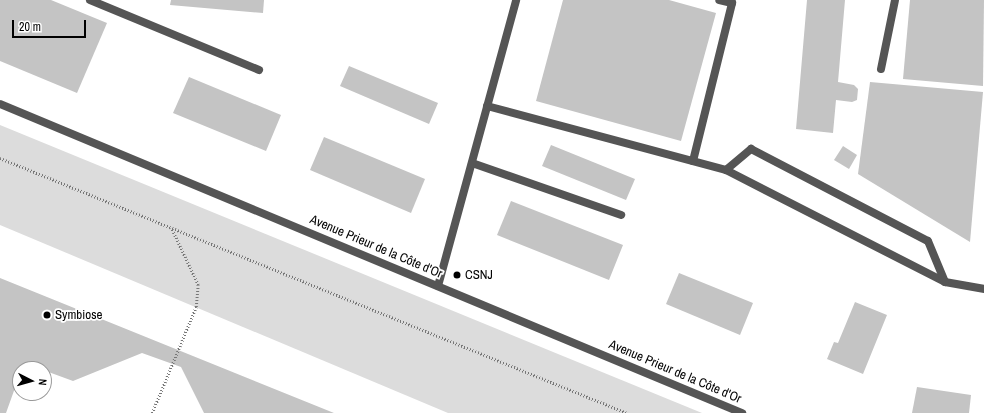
<!DOCTYPE html>
<html>
<head>
<meta charset="utf-8">
<style>
	body { margin:0 }
	#map { position:relative; width:984px; height:413px; overflow:hidden; background:#fff; font-family:"Archivo Narrow",sans-serif }
	div>[style] { position:absolute }
	[style*='--x'] { left:calc(var(--x)*1px); top:calc(var(--y)*1px); width:calc(var(--w)*1px); rotate:calc(var(--a)*1deg) }
	.green>* { inset:0; background:#dcdcdc }
	.building>* { inset:0; background:#c4c4c4 }
	.path>* { height:2.5px; margin-top:-1.25px; transform-origin:0; background:repeating-linear-gradient(90deg,#777 0 1px,transparent 0 3px) }
	.service>* { height:8px; margin:-4px; padding:0 4px; transform-origin:4px; border-radius:4px; background:#555 }
	.minor>* { height:8px; margin:-4px; padding:0 4px; transform-origin:4px; border-radius:4px; background:#555 }
	.dots>* { width:11px; height:11px; translate:-50% -50%; box-sizing:border-box; border:2px solid #fff; border-radius:50% }
	span { translate:-50% -50%; white-space:nowrap; text-align:center; line-height:1.15; -webkit-text-stroke:3.5px #fff; paint-order:stroke }
	.street-label { font-size:13px; color:#000 }
	.poi-label { font-size:13px; color:#000 }
	.left { translate:0 -50%; text-align:left }
	.north { position:absolute; left:12px; top:361px; width:40px; height:40px; box-sizing:border-box; background:#fff; border:1px solid #999; border-radius:50%; rotate:96deg; font-size:11px; font-weight:700; line-height:16px; text-align:center; color:#000 }
	.north::after { content:''; display:block; margin:auto; width:14px; height:18px; background:#000; clip-path:polygon(50% 0,100% 100%,50% 72%,0 100%) }
	.scale { position:absolute; left:12px; top:20px; width:74px; height:18px; box-sizing:border-box; border:2px solid #000; border-top:0; padding-left:5px; font-size:12px; line-height:14px; white-space:nowrap; color:#000; -webkit-text-stroke:3px #fff; paint-order:stroke }
</style>
</head>
<body>
<div id="map">
	<div class="green">
		<div style="clip-path:polygon(0 125px,702px 413px,448px 413px,0 225px)"></div>
	</div>
	<div class="building">
		<div style="clip-path:polygon(0 0,51px 0,107px 23px,77px 93px,0 61px)"></div>
		<div style="clip-path:polygon(171px 0,264px 0,263px 13px,170px 5px)"></div>
		<div style="clip-path:polygon(563px 0,669px 0,716px 13px,681px 141px,536px 101px)"></div>
		<div style="clip-path:polygon(807px 0,845px 0,838px 82px,854px 85px,858px 89px,857px 100px,852px 102px,836px 100px,833px 133px,796px 129px)"></div>
		<div style="clip-path:polygon(910px 0,984px 0,983px 86px,903px 79px)"></div>
		<div style="clip-path:polygon(349px 66px,438px 103px,429px 124px,340px 86px)"></div>
		<div style="clip-path:polygon(189px 77px,281px 115px,266px 151px,173px 113px)"></div>
		<div style="clip-path:polygon(870px 82px,983px 92px,970px 242px,858px 174px)"></div>
		<div style="clip-path:polygon(324px 137px,425px 179px,411px 213px,310px 170px)"></div>
		<div style="clip-path:polygon(551px 145px,635px 179px,626px 200px,542px 166px)"></div>
		<div style="clip-path:polygon(843px 146px,857px 155px,849px 169px,834px 160px)"></div>
		<div style="clip-path:polygon(511px 201px,623px 245px,609px 280px,497px 235px)"></div>
		<div style="clip-path:polygon(679px 273px,753px 303px,740px 335px,666px 304px)"></div>
		<div style="clip-path:polygon(0 278px,334px 413px,204px 413px,181px 367px,142px 353px,73px 381px,24px 363px,22px 369px,20px 369px,20px 374px,6px 413px,0 413px)"></div>
		<div style="clip-path:polygon(855px 302px,887px 315px,863px 374px,827px 359px,834px 342px,838px 343px)"></div>
		<div style="clip-path:polygon(917px 387px,971px 395px,969px 413px,912px 413px)"></div>
	</div>
	<div class="path">
		<div style="--x:0;--y:158;--w:677;--a:22.13"></div>
		<div style="--x:152;--y:413;--w:115;--a:-67.5"></div>
		<div style="--x:196;--y:307;--w:22;--a:-85"></div>
		<div style="--x:198;--y:285;--w:63;--a:-115.3"></div>
	</div>
	<div class="service">
		<div style="--x:90;--y:0;--w:183;--a:22.5"></div>
		<div style="--x:881;--y:69;--w:70;--a:-78.5"></div>
		<div style="--x:487;--y:106;--w:247;--a:15"></div>
		<div style="--x:726;--y:170;--w:246;--a:27.1"></div>
		<div style="--x:945;--y:282;--w:40;--a:10"></div>
		<div style="--x:693;--y:161;--w:163;--a:-76.1"></div>
		<div style="--x:732;--y:3;--w:13;--a:-167"></div>
		<div style="--x:472;--y:163;--w:158;--a:19.2"></div>
		<div style="--x:726;--y:170;--w:33;--a:-40"></div>
		<div style="--x:751;--y:149;--w:199;--a:27.5"></div>
		<div style="--x:928;--y:241;--w:44;--a:67.5"></div>
		<div style="--x:438;--y:286;--w:296;--a:-74.7"></div>
	</div>
	<div class="minor">
		<div style="--x:0;--y:104;--w:804;--a:22.61"></div>
	</div>
	<div class="dots">
		<div style="left:457px;top:275px;background:#000"></div>
		<div style="left:47px;top:315px;background:#000"></div>
	</div>
	<div class="street-label">
		<span style="left:376px;top:247px;rotate:23deg">Avenue Prieur de la Côte d'Or</span>
		<span style="left:675px;top:372px;rotate:23deg">Avenue Prieur de la Côte d'Or</span>
	</div>
	<div class="poi-label">
		<span class="left" style="left:465px;top:275px">CSNJ</span>
		<span class="left" style="left:55px;top:315px">Symbiose</span>
	</div>
	<div class="north">N</div>
	<div class="scale">20 m</div>
</div>
</body>
</html>
